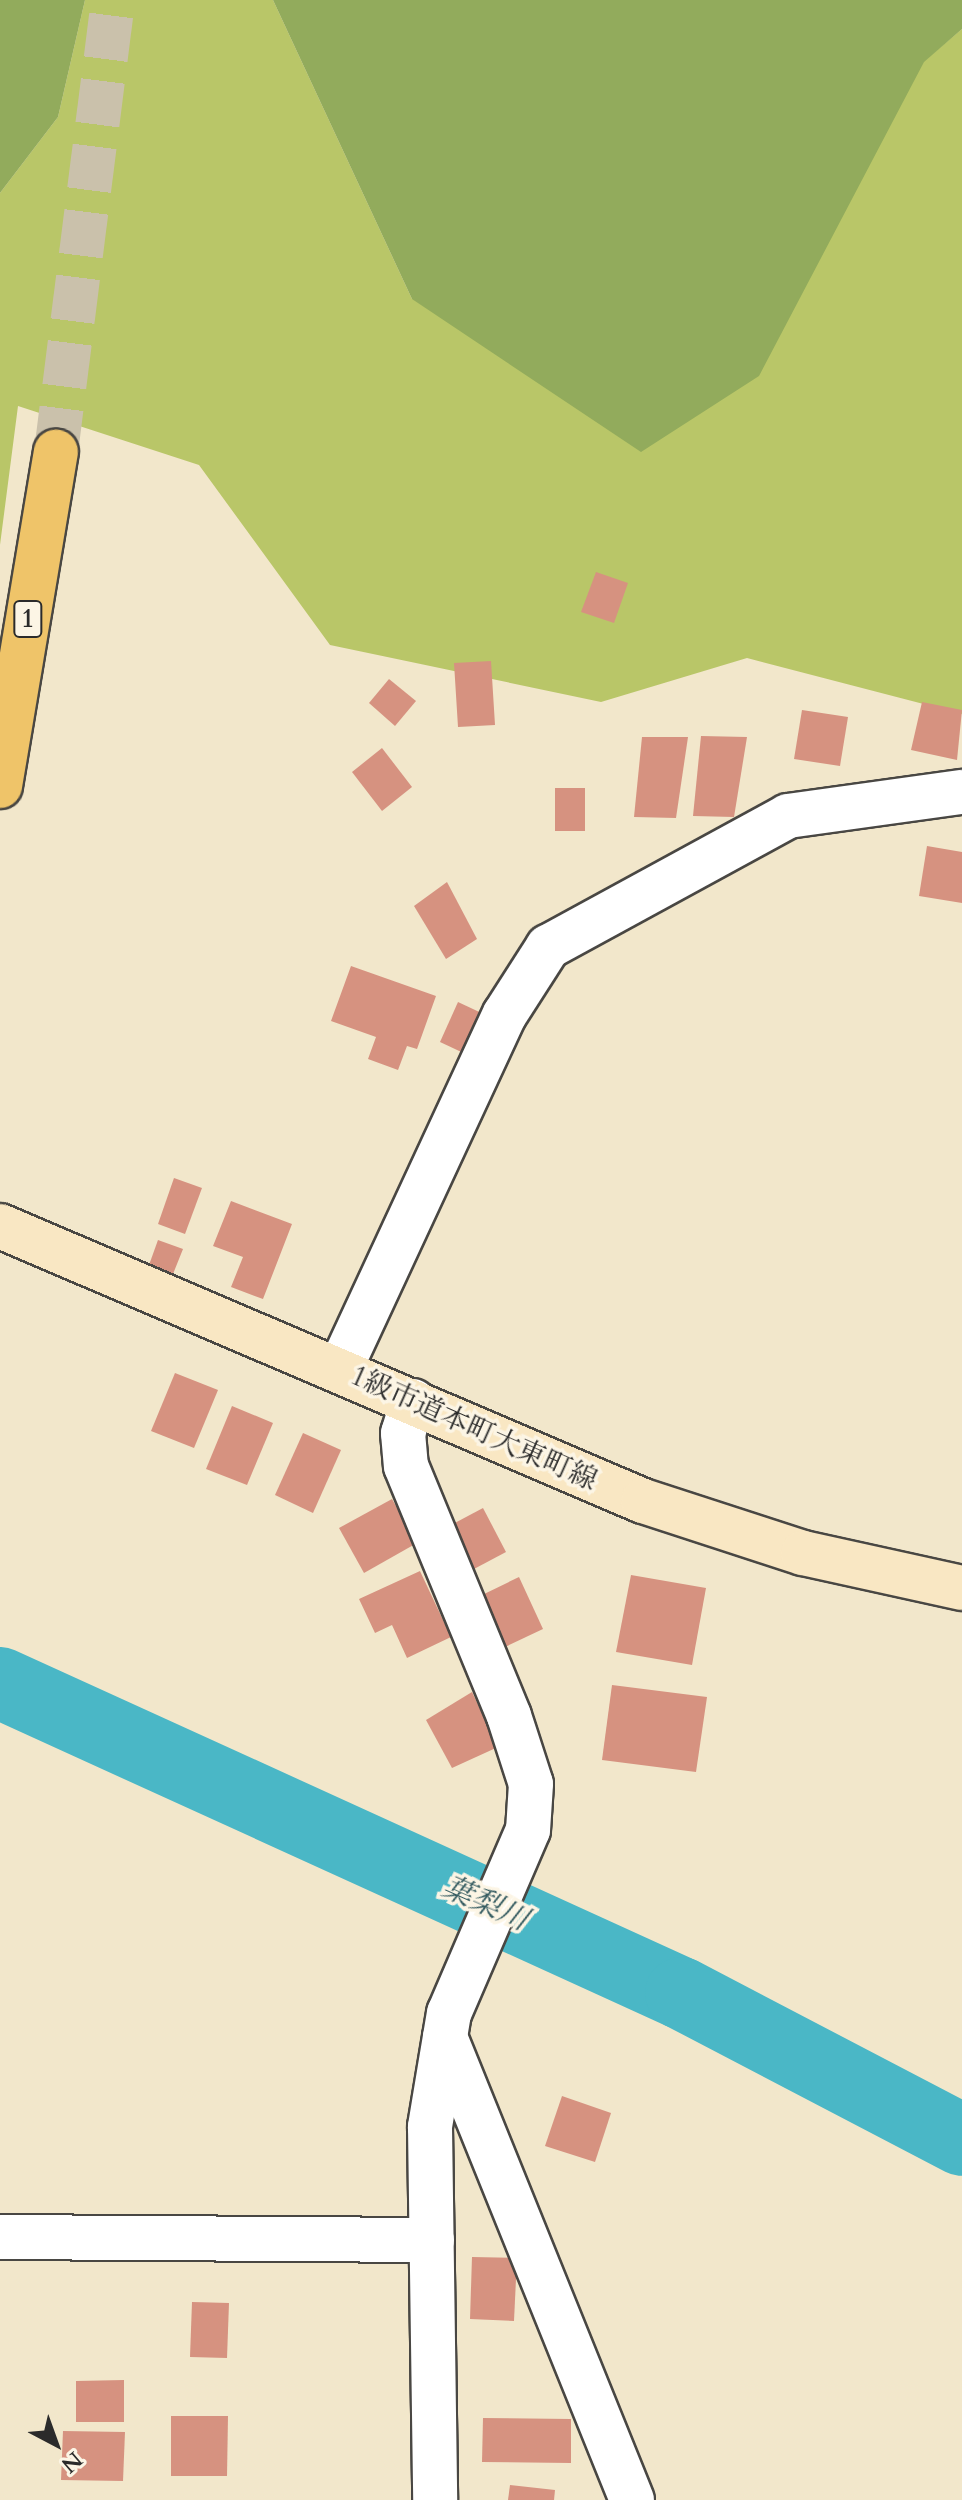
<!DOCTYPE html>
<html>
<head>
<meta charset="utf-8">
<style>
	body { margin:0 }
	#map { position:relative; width:962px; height:2500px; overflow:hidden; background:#f2e7cb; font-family:Cardo,"Noto Serif JP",serif }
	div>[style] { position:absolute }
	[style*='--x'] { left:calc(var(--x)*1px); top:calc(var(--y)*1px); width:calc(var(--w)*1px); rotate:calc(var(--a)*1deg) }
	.green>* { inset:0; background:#b9c668 }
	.forest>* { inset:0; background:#92ab5c }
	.river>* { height:72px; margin:-36px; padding:0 36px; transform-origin:36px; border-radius:36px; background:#4ab7c6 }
	.building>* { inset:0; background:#d69280 }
	.highway-tunnel>* { height:44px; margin-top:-22px; transform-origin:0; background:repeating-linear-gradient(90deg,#cac1ab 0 44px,transparent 0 66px) }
	.roads { filter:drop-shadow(2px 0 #494743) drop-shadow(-2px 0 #494743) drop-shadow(0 2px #494743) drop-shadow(0 -2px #494743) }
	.street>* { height:44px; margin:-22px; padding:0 22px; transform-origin:22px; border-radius:22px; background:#fff }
	.secondary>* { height:44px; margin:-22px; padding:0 22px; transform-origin:22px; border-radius:22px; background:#f9e7c3 }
	.highway>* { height:44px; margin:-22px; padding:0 22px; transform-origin:22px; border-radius:22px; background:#efc469 }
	span { translate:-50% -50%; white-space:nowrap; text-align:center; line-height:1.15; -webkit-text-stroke:7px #fcf5e5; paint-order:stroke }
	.shield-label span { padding:2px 6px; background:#fcf5e5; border:2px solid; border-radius:6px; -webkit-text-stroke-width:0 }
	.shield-label { font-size:26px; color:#2b2b2b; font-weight:700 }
	.street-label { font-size:28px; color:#2b2b2b }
	.water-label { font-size:30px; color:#365c61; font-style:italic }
	.north { position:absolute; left:16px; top:2404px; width:80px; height:80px; -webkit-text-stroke:6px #fcf5e5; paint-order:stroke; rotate:139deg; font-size:22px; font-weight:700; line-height:32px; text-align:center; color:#2b2b2b }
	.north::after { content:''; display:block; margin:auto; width:28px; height:36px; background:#2b2b2b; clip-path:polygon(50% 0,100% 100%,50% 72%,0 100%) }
</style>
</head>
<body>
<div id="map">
	<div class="green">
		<div style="clip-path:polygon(85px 0,273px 0,412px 299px,924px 61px,962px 29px,962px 714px,747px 658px,601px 702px,330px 645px,199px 465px,18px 406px,0 545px,0 193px,58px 117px)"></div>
	</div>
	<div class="forest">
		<div style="clip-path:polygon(0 0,85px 0,58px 117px,0 193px)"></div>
		<div style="clip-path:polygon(273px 0,962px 0,962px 29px,924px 62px,759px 376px,641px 452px,412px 299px)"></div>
	</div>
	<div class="river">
		<div style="--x:0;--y:1683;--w:748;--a:24.48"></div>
		<div style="--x:681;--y:1993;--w:317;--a:27.6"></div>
	</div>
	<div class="building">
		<div style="clip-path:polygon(596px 572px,628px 583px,614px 623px,581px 612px)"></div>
		<div style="clip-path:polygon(491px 661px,495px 725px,458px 727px,454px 663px)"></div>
		<div style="clip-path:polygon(389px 679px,416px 701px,395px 726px,369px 703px)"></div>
		<div style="clip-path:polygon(922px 702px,962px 710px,957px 760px,911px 750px)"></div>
		<div style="clip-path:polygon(802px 710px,848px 717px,840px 766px,794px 759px)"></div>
		<div style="clip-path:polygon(701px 736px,747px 737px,734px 817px,693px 816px)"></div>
		<div style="clip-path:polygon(642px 737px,688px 737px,676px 818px,634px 817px)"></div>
		<div style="clip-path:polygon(382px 748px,412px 787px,382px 811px,352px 772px)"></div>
		<div style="clip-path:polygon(555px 788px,585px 788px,585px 831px,555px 831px)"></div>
		<div style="clip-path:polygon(927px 846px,962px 852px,962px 903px,919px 896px)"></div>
		<div style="clip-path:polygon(447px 882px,477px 939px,446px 959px,414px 906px)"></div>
		<div style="clip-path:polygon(351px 966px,436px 996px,417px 1049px,407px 1046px,398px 1070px,368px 1059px,376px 1037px,331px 1021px)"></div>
		<div style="clip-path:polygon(458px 1002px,490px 1017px,472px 1057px,440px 1042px)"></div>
		<div style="clip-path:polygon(174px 1178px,202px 1188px,185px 1234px,158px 1224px)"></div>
		<div style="clip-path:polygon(231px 1201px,292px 1224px,263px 1299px,231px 1287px,243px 1257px,213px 1246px)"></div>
		<div style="clip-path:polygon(158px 1240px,183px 1249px,173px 1274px,149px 1265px)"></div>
		<div style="clip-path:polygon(175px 1373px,218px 1390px,194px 1448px,151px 1431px)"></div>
		<div style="clip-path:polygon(232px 1406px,273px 1423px,247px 1485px,206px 1469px)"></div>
		<div style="clip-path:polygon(303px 1433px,341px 1450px,313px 1513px,275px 1495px)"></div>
		<div style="clip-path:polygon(392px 1499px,417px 1543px,364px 1573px,339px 1528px)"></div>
		<div style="clip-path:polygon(483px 1508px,506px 1552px,474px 1569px,451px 1525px)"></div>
		<div style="clip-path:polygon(420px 1571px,451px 1637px,407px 1658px,392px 1625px,375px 1633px,359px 1599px)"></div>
		<div style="clip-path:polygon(631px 1575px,706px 1588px,692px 1665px,616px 1652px)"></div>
		<div style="clip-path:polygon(519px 1577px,543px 1629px,505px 1647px,480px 1596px)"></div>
		<div style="clip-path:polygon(612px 1685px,707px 1697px,696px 1772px,602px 1760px)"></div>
		<div style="clip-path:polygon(472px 1692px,498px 1747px,452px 1768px,426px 1720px)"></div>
		<div style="clip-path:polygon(562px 2096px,611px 2113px,595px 2162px,545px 2146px)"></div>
		<div style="clip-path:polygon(472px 2257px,517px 2258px,514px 2321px,470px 2319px)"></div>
		<div style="clip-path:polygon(192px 2302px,229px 2303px,227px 2358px,190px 2357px)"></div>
		<div style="clip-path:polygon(124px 2380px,124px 2422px,76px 2422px,76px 2381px)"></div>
		<div style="clip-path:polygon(171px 2416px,228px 2416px,227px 2476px,171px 2476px)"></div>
		<div style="clip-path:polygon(483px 2418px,571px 2419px,571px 2463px,482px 2462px)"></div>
		<div style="clip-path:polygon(63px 2431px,125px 2432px,123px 2481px,61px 2480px)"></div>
		<div style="clip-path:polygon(510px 2485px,555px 2490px,554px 2500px,508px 2500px)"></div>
	</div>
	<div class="highway-tunnel">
		<div style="--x:56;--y:452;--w:456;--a:-82.8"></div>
	</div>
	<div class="roads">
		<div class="street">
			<div style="--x:340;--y:1369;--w:391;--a:-65.1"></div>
			<div style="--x:505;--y:1014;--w:80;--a:-57.3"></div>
			<div style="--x:548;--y:947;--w:273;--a:-28.6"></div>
			<div style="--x:788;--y:816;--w:176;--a:-7.9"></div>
			<div style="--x:413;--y:1401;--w:34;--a:107"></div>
			<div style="--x:403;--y:1433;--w:33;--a:85"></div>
			<div style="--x:406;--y:1466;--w:270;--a:67.6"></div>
			<div style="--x:509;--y:1716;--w:71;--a:72.1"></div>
			<div style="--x:531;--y:1784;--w:46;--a:93.7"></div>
			<div style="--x:528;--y:1830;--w:199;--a:113.3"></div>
			<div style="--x:449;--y:2013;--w:116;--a:99.5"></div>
			<div style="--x:430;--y:2127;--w:373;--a:89.2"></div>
			<div style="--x:445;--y:2037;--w:499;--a:68"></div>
			<div style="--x:0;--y:2237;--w:432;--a:0.4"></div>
		</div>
		<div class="secondary">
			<div style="--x:0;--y:1226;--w:699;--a:23.16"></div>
			<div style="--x:643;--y:1501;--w:168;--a:18"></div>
			<div style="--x:803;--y:1553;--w:163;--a:12.4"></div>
		</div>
		<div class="highway">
			<div style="--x:0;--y:786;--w:339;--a:-80.5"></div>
		</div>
	</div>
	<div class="shield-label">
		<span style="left:28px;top:619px">1</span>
	</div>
	<div class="street-label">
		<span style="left:474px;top:1428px;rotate:24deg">1級市道本町大東町線</span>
	</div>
	<div class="water-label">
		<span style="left:485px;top:1904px;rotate:24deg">葉梨川</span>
	</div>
	<div class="north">N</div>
</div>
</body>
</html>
